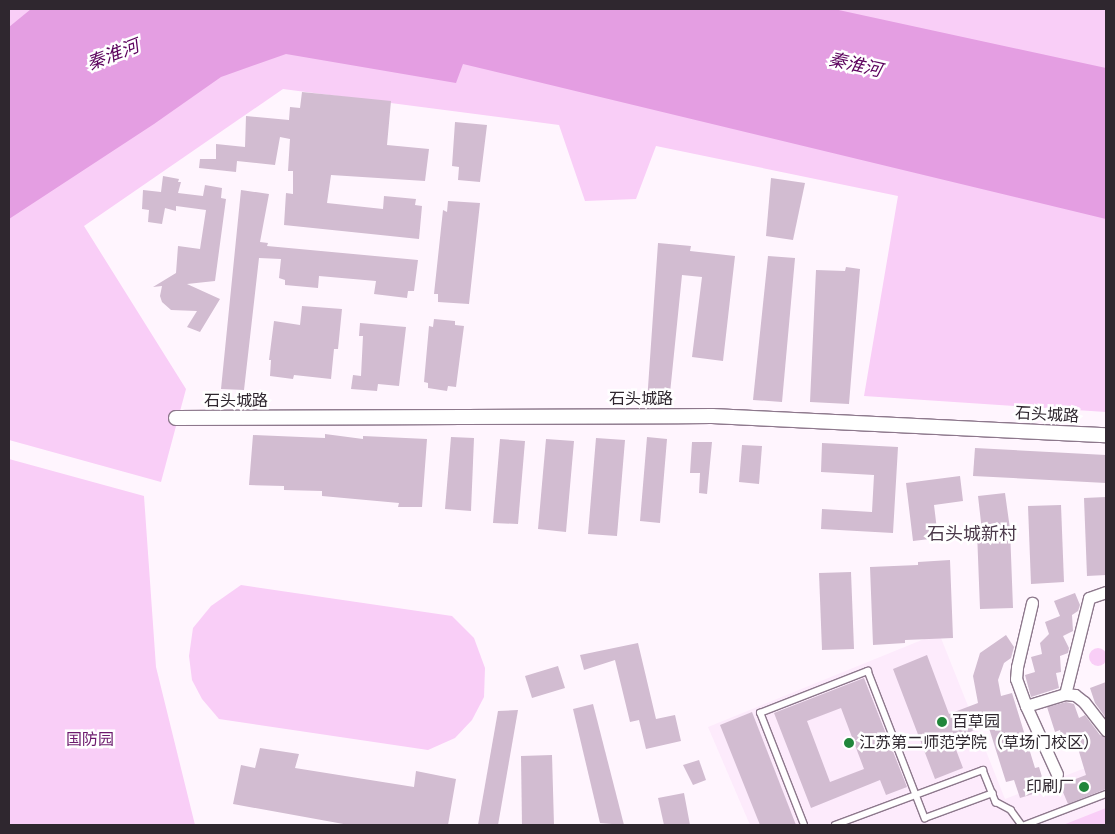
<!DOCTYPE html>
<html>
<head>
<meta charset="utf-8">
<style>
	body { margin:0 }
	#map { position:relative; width:1115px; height:834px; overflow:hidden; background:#fff5fe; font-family:Karla,"Noto Sans SC",sans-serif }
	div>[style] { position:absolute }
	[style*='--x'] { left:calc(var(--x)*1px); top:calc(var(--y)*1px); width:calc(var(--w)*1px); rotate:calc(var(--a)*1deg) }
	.built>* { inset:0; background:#fdebfc }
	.green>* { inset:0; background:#f9cef7 }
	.round { border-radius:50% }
	.water>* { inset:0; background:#e49ee2 }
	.building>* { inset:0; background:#d2bcd1 }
	.roads { filter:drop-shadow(1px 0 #8d788c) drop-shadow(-1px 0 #8d788c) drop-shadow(0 1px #8d788c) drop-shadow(0 -1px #8d788c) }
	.service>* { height:5.5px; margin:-2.75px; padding:0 2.75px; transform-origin:2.75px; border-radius:2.75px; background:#fff }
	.minor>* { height:11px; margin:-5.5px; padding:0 5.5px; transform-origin:5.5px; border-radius:5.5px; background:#fff }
	.tertiary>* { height:14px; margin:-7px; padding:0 7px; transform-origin:7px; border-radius:7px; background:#fff }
	.dots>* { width:14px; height:14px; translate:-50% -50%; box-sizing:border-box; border:2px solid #fff; border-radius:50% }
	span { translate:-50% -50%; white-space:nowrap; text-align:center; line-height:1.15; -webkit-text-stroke:5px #fff; paint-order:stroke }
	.street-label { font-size:16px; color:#2f272f }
	.poi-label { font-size:16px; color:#2f272f }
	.left { translate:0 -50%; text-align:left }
	.right { translate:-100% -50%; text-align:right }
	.park-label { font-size:16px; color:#6c1a6d }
	.water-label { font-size:18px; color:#5c035d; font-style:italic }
	.neighbourhood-label { font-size:18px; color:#4b394a }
	.frame { position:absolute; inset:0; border:10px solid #2f272f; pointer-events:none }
</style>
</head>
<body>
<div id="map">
	<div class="built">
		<div style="clip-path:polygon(939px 633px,1005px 799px,1106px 760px,1106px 825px,750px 825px,708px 727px)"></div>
	</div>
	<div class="green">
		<div style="clip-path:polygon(9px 9px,1106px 9px,1106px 412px,864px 396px,898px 196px,656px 146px,636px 199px,585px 201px,559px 125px,283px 89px,84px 226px,186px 389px,161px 482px,9px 440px)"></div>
		<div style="clip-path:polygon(9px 459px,144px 496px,156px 667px,195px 825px,9px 825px)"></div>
		<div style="clip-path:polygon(241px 585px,452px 616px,474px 638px,485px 668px,484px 697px,472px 720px,455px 738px,428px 750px,219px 719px,202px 699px,192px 680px,189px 656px,193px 628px,211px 606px)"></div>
		<div class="round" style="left:1089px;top:648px;width:18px;height:18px"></div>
		<div style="clip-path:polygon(1106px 808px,1106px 825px,1063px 825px)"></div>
	</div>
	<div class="water">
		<div style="clip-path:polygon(31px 9px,834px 9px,1106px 68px,1106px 219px,463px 64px,456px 83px,286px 54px,221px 77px,154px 124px,9px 219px,9px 27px)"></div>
	</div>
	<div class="building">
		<div style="clip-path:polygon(302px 92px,391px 101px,387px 145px,429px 149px,425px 181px,331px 175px,327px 203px,383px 209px,384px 196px,416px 199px,415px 205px,422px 206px,419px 239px,284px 225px,286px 193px,293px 194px,293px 171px,288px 171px,290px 139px,280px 137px,275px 165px,237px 161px,236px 172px,199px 168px,200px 159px,216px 159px,216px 144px,245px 147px,246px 116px,289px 120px,290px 107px,300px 108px)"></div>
		<div style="clip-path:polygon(455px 122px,487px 125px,480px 182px,458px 180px,459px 167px,452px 166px)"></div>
		<div style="clip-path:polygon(163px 176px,179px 179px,178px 182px,181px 182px,178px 193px,203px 196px,205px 185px,222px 188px,221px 198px,226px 199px,215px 281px,187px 284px,220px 299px,200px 332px,187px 327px,197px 311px,171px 310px,162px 302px,160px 296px,162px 286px,153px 287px,176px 273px,178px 246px,200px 249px,206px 210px,176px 206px,176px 211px,165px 208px,162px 224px,148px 222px,149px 210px,142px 209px,143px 190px,161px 192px)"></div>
		<div style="clip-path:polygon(771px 178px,805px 183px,793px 240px,766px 236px)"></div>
		<div style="clip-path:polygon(241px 190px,269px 194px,260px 242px,268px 243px,267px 246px,418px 260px,414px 291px,408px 291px,407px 298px,374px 294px,376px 281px,319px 276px,318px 288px,285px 285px,285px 280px,279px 278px,281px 259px,259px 258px,244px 390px,221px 389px)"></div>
		<div style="clip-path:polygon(448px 201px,480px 203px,469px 304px,438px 302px,438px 294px,434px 294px,443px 210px,447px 212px)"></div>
		<div style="clip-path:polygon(658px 243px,691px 246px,690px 251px,735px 256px,723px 361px,692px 357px,702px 277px,682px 275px,669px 403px,647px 402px)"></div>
		<div style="clip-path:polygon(768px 256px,795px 258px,782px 402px,753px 400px)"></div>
		<div style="clip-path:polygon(846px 267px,860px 269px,849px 404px,810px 402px,816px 270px,845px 271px)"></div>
		<div style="clip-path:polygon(302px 306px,342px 309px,338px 349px,334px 349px,331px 379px,294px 375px,293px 379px,270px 376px,271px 360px,269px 360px,274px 321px,300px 325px)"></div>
		<div style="clip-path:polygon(434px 319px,455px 321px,455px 325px,464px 326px,456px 387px,448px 386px,447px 391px,428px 388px,428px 383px,424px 382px,429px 326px,433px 327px)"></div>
		<div style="clip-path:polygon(360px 323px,406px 327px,399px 386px,378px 384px,377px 391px,351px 389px,353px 375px,361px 376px,363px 336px,359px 336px)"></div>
		<div style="clip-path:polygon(325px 434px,363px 439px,363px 436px,427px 439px,422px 507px,398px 507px,399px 503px,322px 496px,322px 491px,284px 490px,284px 486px,249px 485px,253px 435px,325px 438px)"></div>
		<div style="clip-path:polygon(451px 437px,474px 438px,471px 511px,445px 509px)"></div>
		<div style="clip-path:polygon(647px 437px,667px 439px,660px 523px,640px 521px)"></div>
		<div style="clip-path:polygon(596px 438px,625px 440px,617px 536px,588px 534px)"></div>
		<div style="clip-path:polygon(500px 439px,525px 441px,518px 524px,493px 523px)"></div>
		<div style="clip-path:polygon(546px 439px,574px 441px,566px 532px,538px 529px)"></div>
		<div style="clip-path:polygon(692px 442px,712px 442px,707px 494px,699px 493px,700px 473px,690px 473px)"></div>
		<div style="clip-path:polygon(822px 443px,898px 447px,893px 533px,821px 529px,822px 509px,872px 512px,874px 475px,821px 472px)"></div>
		<div style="clip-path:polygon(742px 445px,762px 446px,759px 484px,739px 482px)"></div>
		<div style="clip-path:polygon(975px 448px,1106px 455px,1106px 483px,973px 476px)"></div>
		<div style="clip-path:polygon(960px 476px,963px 501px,934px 505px,938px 538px,913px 541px,906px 483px)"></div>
		<div style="clip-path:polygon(1005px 493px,1010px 529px,1013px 608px,980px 609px,977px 532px,982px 531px,978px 496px)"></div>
		<div style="clip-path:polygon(1106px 497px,1106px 575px,1087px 576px,1084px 498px)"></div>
		<div style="clip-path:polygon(1061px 505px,1064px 582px,1031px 584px,1028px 506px)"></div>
		<div style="clip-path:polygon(950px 560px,953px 638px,905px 640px,905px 643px,873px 645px,870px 567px,918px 565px,918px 562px)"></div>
		<div style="clip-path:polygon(851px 572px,854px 649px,822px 650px,819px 573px)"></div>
		<div style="clip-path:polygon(1075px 593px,1080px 605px,1078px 611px,1072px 615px,1073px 631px,1063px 636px,1069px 648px,1068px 653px,1060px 656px,1061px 672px,1056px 673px,1059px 688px,1031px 697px,1025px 675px,1035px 672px,1031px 657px,1042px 654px,1040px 643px,1049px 634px,1045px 622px,1060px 616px,1054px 601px)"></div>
		<div style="clip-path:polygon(1006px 635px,1014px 647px,1011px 658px,1004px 663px,998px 680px,1001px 696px,1012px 693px,1035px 768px,1039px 767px,1046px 790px,1020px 798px,1014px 780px,1006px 782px,988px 725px,952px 739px,963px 768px,935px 779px,893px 669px,927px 655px,949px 714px,978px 703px,973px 676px,980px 653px)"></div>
		<div style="clip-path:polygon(638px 643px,656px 719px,675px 715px,681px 741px,646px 749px,639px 720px,630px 722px,615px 660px,584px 670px,580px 655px)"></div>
		<div style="clip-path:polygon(558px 666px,565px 688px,532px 698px,525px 676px)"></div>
		<div style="clip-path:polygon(evenodd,864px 678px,907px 787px,886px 795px,880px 780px,811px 808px,774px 713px,864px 678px,841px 708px,864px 769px,830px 782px,807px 721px,841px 708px)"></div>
		<div style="clip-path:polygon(1106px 682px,1106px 718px,1095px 703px,1090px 688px)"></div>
		<div style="clip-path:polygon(1066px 702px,1074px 704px,1079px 718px,1085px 715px,1100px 735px,1106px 737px,1106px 789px,1068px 804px,1060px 785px,1086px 775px,1077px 745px,1065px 748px,1060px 730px,1055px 732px,1047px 707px)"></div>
		<div style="clip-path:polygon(593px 704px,624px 825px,600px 823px,573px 709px)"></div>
		<div style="clip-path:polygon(518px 710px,498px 825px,478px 825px,498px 711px)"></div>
		<div style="clip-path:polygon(752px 712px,796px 825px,760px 825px,720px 725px)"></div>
		<div style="clip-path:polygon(260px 748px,299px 754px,295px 768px,414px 787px,416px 771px,456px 779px,448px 825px,349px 825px,233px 804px,241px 765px,255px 768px)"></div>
		<div style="clip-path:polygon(552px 755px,554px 825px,522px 825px,521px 756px)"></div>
		<div style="clip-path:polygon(699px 760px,706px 780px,693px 785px,683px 765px)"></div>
		<div style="clip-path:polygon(684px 793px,690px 825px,664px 825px,658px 798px)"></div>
	</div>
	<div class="roads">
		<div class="service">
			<div style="--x:804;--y:825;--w:120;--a:-111.4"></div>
			<div style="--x:760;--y:713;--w:116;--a:-21.3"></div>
			<div style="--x:868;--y:671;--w:158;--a:68.8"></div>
			<div style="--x:925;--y:818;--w:72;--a:-20.2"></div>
			<div style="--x:835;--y:825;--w:158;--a:-20.4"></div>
			<div style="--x:983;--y:770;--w:35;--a:68"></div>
			<div style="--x:996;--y:802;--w:17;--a:28"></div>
			<div style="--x:1011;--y:810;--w:19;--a:54"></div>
			<div style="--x:1025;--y:825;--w:87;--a:-20.9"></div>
		</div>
		<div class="minor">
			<div style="--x:1106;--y:592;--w:18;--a:161"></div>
			<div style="--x:1089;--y:598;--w:99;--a:104"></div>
			<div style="--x:1065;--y:694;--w:10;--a:6"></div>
			<div style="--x:1075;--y:695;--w:11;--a:38"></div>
			<div style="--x:1084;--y:702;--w:36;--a:52"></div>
			<div style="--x:1026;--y:706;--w:29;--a:-110"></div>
			<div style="--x:1016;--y:679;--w:12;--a:-85"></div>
			<div style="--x:1017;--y:667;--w:66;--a:-76.8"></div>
			<div style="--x:1057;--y:774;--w:75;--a:-114.5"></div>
			<div style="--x:1026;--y:706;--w:41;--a:-17.1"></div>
		</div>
		<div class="tertiary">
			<div style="--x:176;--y:418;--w:536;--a:-0.21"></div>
			<div style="--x:712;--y:416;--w:394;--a:2.8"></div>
		</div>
	</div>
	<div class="dots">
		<div style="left:942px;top:722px;background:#20863b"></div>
		<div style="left:849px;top:743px;background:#20863b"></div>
		<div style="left:1084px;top:787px;background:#20863b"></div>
	</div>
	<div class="street-label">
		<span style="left:641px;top:399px">石头城路</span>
		<span style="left:236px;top:401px">石头城路</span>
		<span style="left:1047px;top:415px;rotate:3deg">石头城路</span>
	</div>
	<div class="poi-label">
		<span class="left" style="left:952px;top:722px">百草园</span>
		<span class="left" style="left:859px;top:743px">江苏第二师范学院（草场门校区）</span>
		<span class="right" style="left:1074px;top:787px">印刷厂</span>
	</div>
	<div class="park-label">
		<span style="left:90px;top:740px">国防园</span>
	</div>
	<div class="water-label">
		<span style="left:113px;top:55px;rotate:-21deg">秦淮河</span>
		<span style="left:855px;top:65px;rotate:13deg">秦淮河</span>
	</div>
	<div class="neighbourhood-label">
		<span style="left:972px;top:534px">石头城新村</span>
	</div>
	<div class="frame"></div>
</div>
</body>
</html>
